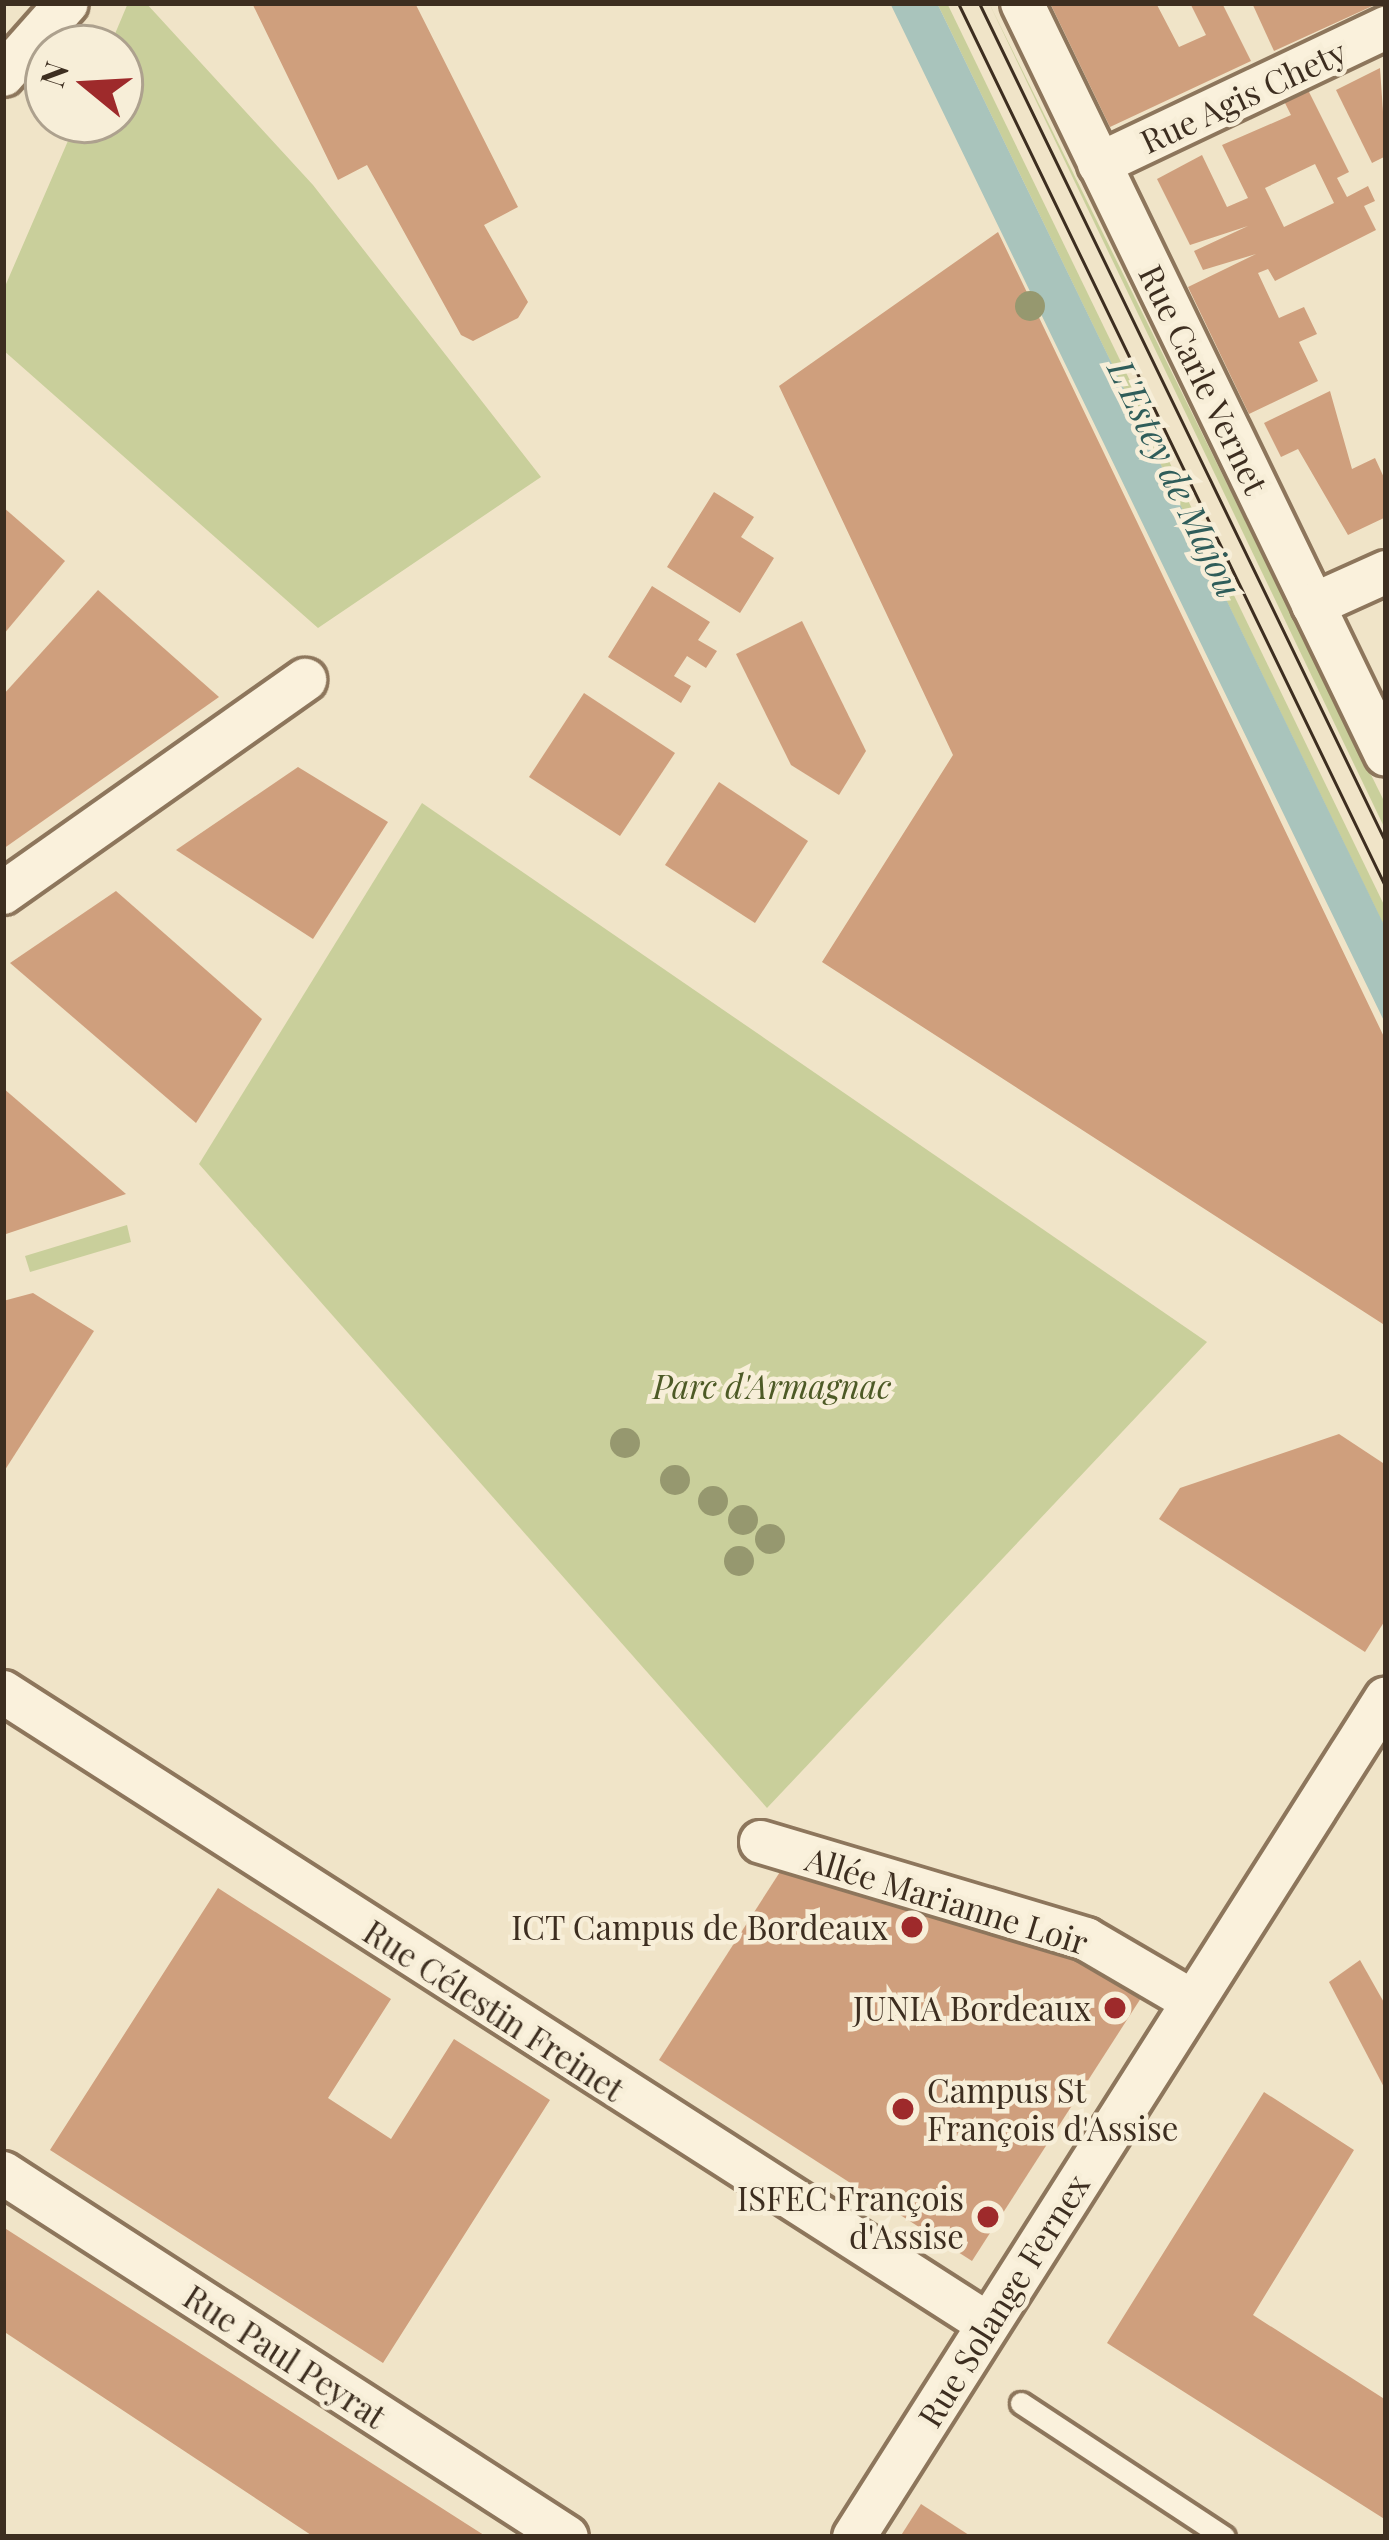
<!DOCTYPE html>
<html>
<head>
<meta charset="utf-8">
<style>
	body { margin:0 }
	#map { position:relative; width:1389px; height:2540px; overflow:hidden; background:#f0e4c8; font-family:"Playfair Display",serif }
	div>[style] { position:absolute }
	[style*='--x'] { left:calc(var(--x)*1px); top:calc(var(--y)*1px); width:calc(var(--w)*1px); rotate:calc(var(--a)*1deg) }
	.green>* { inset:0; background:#c9cf9b }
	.water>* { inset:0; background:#a9c4bc }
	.building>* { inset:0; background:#cf9f7d }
	.roads { filter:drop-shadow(3px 0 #8d765c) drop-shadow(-3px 0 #8d765c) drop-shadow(0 3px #8d765c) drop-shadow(0 -3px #8d765c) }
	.service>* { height:21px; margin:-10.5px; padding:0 10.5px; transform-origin:10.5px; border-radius:10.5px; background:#faf1dc }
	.minor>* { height:42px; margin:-21px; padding:0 21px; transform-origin:21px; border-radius:21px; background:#faf1dc }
	.tram>* { height:3px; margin:-1.5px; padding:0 1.5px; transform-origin:1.5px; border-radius:1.5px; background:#3d2e20 }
	.trees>* { width:30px; height:30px; margin:-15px; border-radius:50%; background:#96986f }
	.dots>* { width:33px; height:33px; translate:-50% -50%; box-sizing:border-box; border:6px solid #f7eed8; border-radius:50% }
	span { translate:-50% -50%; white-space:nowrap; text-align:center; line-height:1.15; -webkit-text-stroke:9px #f7eed8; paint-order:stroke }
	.street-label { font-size:33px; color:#3d2e20 }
	.park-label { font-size:33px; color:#4d5a26; font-style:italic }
	.poi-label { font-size:33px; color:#3d2e20 }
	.right { translate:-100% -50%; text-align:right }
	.left { translate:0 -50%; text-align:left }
	.water-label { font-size:36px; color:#2f5d5a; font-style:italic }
	.frame { position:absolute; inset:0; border:6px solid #3d2e20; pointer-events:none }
	.north { position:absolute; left:24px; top:24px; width:120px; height:120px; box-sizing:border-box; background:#f7eed8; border:3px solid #ada18e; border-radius:50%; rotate:288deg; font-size:33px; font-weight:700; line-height:48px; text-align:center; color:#3d2e20 }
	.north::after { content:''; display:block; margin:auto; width:42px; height:54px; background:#9e2a2b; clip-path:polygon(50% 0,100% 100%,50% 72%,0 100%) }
</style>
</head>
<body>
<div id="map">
	<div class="green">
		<div style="clip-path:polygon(128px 3px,146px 3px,313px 185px,541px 477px,318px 628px,3px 350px,3px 291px,77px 120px,120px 120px,120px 48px,109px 48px)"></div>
		<div style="clip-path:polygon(937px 3px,947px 3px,1386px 909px,1386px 930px)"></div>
		<div style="clip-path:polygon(989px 3px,1386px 805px,1386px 831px)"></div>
		<div style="clip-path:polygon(422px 803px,1207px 1342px,767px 1808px,199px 1164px)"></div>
		<div style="clip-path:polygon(127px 1225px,131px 1242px,30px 1272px,25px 1256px)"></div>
	</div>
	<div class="water">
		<div style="clip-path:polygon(890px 3px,937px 3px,1209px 564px,1386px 929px,1386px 1025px)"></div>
	</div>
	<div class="building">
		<div style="clip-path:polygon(252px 3px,415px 3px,518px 207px,484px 225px,528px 302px,518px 318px,473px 341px,461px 335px,367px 165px,338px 180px)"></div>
		<div style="clip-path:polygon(1050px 3px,1156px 3px,1179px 47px,1206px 35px,1190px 3px,1222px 3px,1251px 61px,1110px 127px)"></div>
		<div style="clip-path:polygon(1252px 3px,1379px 3px,1274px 51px)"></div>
		<div style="clip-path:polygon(1380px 68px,1386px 156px,1372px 163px,1336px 90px)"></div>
		<div style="clip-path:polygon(evenodd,1308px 90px,1349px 172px,1337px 178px,1347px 197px,1368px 186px,1375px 201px,1364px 206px,1376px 230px,1275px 281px,1268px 269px,1258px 273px,1279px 318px,1304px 307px,1317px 334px,1299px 342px,1318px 381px,1249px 414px,1188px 287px,1256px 254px,1203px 270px,1194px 251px,1248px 226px,1190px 245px,1157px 179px,1202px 155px,1227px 207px,1248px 198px,1222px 145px,1291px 115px,1284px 101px,1308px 90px,1315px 164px,1334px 203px,1284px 227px,1265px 188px,1315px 164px)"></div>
		<div style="clip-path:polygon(998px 232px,1386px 1041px,1386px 1326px,822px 962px,953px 755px,779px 386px)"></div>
		<div style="clip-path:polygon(1330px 391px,1352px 469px,1375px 458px,1386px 482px,1386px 517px,1348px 535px,1298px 449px,1281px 457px,1264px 423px)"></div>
		<div style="clip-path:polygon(714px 492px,754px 517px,741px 537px,774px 558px,740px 613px,667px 567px)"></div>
		<div style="clip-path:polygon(3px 507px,65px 561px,3px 635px)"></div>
		<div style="clip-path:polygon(652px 586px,710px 622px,698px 640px,717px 651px,706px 668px,687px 656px,674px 676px,691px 686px,681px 703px,608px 657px)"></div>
		<div style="clip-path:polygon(98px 590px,219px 697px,3px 849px,3px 695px)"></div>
		<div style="clip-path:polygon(802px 621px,866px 751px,839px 795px,791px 765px,736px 654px)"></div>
		<div style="clip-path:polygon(584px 693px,675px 753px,620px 836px,529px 777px)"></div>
		<div style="clip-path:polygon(298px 767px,388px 822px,313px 939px,176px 850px)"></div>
		<div style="clip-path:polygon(719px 782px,808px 841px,755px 923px,665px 865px)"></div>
		<div style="clip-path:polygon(116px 891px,262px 1019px,196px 1123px,10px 963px)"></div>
		<div style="clip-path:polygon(3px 1088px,126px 1194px,3px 1235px)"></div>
		<div style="clip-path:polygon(33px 1293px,94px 1331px,3px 1473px,3px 1301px)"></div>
		<div style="clip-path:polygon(1339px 1434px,1386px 1465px,1386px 1619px,1365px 1652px,1159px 1519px,1180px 1488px)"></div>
		<div style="clip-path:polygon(787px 1861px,1049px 1937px,1141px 1998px,972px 2261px,659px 2060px)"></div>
		<div style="clip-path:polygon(218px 1888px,391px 1999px,328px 2098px,391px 2139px,454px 2039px,550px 2100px,383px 2363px,50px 2150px)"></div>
		<div style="clip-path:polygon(1360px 1960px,1386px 2006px,1386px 2091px,1329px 1982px)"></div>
		<div style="clip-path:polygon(1264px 2092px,1354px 2150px,1253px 2315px,1386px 2400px,1386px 2520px,1107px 2343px)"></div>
		<div style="clip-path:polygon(3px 2227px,465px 2523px,487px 2537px,314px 2537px,3px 2331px)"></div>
		<div style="clip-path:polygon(921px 2504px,972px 2537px,900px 2537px)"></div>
	</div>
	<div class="roads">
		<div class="service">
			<div style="--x:1021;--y:2403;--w:243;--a:33.4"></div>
		</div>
		<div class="minor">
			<div style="--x:1022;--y:3;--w:835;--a:64.17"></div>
			<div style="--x:3;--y:75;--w:96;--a:-48.4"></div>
			<div style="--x:1099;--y:164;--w:318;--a:-25.4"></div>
			<div style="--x:1313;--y:605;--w:80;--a:-24.3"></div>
			<div style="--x:3;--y:893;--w:370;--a:-35.2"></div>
			<div style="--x:3;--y:1692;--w:1170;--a:32.69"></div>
			<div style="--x:761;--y:1842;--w:339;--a:16.6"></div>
			<div style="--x:1086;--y:1939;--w:123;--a:30.3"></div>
			<div style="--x:3;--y:2173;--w:671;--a:32.84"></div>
			<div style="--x:854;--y:2537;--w:993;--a:-57.62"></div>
		</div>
	</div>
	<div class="tram">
		<div style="--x:958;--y:3;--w:983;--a:64.19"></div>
		<div style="--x:979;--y:3;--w:933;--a:64.15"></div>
	</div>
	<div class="trees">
		<div style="left:1030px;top:306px"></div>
		<div style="left:625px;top:1443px"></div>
		<div style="left:675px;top:1480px"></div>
		<div style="left:713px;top:1501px"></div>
		<div style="left:743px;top:1520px"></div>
		<div style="left:770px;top:1539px"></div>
		<div style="left:739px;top:1561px"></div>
	</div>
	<div class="dots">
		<div style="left:912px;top:1927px;background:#9e2a2b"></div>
		<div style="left:1115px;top:2008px;background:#9e2a2b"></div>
		<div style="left:903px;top:2109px;background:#9e2a2b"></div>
		<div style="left:988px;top:2217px;background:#9e2a2b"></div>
	</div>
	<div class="street-label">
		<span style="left:1243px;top:96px;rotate:-25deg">Rue Agis Chety</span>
		<span style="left:1204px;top:379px;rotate:64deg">Rue Carle Vernet</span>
		<span style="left:947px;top:1900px;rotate:17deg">Allée Marianne Loir</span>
		<span style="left:494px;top:2010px;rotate:33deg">Rue Célestin Freinet</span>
		<span style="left:1003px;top:2300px;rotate:-58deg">Rue Solange Fernex</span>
		<span style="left:285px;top:2356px;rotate:33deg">Rue Paul Peyrat</span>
	</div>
	<div class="park-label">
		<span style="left:772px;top:1386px">Parc d'Armagnac</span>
	</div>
	<div class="poi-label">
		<span class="right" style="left:888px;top:1927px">ICT Campus de Bordeaux</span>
		<span class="right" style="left:1091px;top:2008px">JUNIA Bordeaux</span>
		<span class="left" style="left:927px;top:2109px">Campus St<br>François d'Assise</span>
		<span class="right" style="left:964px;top:2217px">ISFEC François<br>d'Assise</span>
	</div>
	<div class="water-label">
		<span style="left:1176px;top:478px;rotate:64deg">L'Estey de Majou</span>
	</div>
	<div class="frame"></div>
	<div class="north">N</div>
</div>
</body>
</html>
